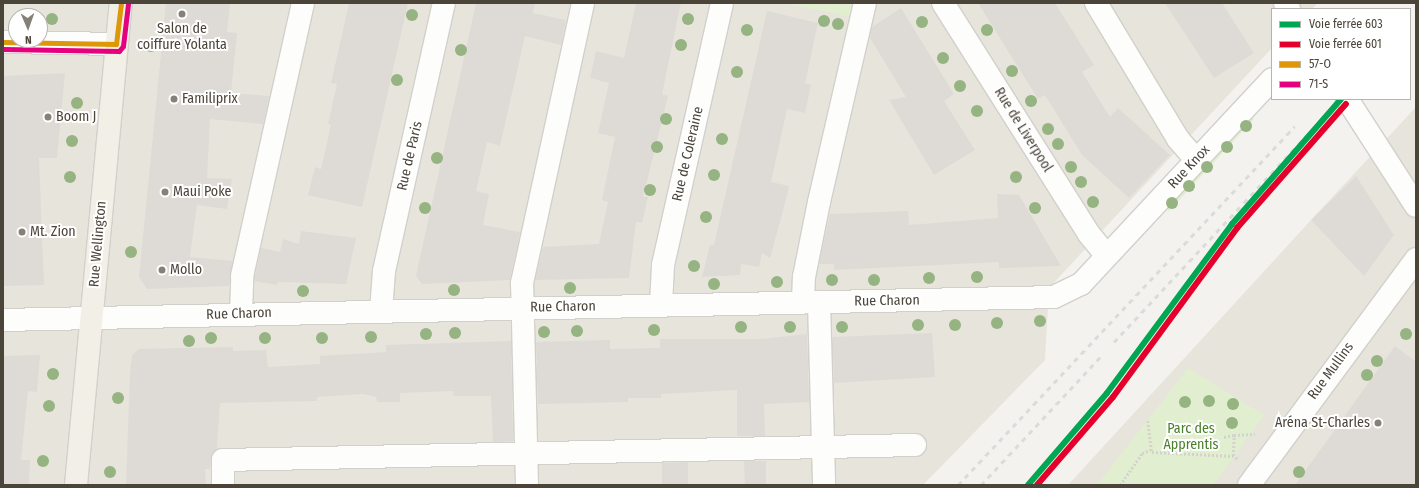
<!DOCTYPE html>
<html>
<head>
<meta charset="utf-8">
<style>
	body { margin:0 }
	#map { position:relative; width:1419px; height:488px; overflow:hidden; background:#f4f2ee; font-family:"Fira Sans Condensed",sans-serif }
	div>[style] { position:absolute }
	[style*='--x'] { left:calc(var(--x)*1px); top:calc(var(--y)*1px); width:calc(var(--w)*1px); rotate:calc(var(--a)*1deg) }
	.residential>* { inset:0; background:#e7e4dc }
	.green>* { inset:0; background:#e1eecf }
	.building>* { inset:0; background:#dedbd6 }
	.path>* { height:2.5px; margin-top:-1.25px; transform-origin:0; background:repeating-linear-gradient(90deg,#d3d2cc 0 2px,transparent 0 4px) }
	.roads { filter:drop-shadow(1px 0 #d2d0cb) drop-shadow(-1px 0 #d2d0cb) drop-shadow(0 1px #d2d0cb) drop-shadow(0 -1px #d2d0cb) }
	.minor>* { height:22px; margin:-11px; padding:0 11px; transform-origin:11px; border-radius:11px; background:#fdfdfc }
	.major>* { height:22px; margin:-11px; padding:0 11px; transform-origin:11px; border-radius:11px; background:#f2efe6 }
	.rail>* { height:3px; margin-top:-1.5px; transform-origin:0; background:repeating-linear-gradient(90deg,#dbdbda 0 5px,transparent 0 10px) }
	.bus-1>* { height:5px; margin:-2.5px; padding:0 2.5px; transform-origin:2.5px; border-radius:2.5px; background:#dd9709 }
	.bus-2>* { height:5px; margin:-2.5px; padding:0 2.5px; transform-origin:2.5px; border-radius:2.5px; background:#e5007d }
	.rail-1>* { height:6px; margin:-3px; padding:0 3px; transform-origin:3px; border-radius:3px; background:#00a651 }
	.rail-2>* { height:6px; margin:-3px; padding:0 3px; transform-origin:3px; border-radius:3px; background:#e4002b }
	.trees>* { width:12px; height:12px; margin:-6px; border-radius:50%; background:#96b382 }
	.dots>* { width:11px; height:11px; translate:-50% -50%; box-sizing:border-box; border:2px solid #fff; border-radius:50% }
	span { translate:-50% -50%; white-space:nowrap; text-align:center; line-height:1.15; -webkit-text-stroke:4px #fff; paint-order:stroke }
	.poi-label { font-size:14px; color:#4b4439 }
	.left { translate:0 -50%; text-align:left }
	.right { translate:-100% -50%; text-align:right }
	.street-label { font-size:14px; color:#4b4439 }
	.park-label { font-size:14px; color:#4a7f2a }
	.frame { position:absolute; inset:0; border:4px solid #4b4439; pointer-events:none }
	.legend { position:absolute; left:1271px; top:8px; width:140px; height:92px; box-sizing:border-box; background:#fff; border:1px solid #b7b4b0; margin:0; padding:5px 7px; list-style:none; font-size:12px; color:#4b4439 }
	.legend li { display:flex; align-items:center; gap:8px; height:20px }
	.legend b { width:20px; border:1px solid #b7b4b0 }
	.north { position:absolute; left:8px; top:8px; width:40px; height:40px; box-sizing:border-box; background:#fff; border:1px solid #b7b4b0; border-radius:50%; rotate:178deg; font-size:11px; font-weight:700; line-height:16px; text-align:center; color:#4b4439 }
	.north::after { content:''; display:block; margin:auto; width:14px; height:18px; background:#868178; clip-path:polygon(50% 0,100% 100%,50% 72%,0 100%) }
</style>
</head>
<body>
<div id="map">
	<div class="residential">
		<div style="clip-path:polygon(evenodd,3px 3px,1318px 3px,1312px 9px,1272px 9px,1272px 48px,1049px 288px,1045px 360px,923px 485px,3px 485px,3px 3px,16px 16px,40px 16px,40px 40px,16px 40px,16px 16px)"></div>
		<div style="clip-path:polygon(1416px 107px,1416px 485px,1068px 485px,1311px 220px)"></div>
	</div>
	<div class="green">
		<div style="clip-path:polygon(785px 3px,855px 3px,851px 17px)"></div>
		<div style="clip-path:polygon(1250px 116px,1254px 119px,1169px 211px,1165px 207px)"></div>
		<div style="clip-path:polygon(1188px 368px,1264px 415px,1213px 485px,1097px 485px)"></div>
	</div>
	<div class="building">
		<div style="clip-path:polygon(166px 3px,230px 4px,227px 32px,237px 33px,231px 93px,269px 96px,263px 124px,210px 119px,207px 178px,232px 179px,227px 209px,197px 205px,190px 257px,233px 261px,229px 286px,147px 289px,139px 277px)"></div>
		<div style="clip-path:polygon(349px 3px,408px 3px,362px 207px,308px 195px,315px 167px,321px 169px,331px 125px,328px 124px,337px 84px,331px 83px)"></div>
		<div style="clip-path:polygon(476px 3px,535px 3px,533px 13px,566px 20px,561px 45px,525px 36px,500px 146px,487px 142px,476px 191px,489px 194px,483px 225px,520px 232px,510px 280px,422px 284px,416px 276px)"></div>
		<div style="clip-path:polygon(636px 3px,681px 3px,662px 94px,668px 96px,643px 197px,648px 197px,642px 223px,636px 222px,629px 278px,535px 280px,543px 247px,599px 244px,608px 202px,602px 200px,615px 137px,598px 133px,609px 83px,590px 78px,596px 51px,624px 58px)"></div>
		<div style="clip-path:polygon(978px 3px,1055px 3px,1094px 65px,1082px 72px,1110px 117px,1118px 108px,1170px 155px,1129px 198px,1082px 155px,1045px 95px,1038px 99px)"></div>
		<div style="clip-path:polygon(1165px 3px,1222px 3px,1254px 53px,1214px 78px)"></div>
		<div style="clip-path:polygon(901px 8px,954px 94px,944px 101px,975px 150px,934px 175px,889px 100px,906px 97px,870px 38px,872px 27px)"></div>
		<div style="clip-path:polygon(767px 11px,818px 23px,805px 83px,811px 85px,805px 113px,787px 109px,771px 182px,789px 186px,784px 207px,770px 258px,762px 253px,759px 267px,741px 264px,740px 275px,702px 277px,710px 245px,714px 245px)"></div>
		<div style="clip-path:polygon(65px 73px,57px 158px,39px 158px,44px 285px,3px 286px,4px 76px)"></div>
		<div style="clip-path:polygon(1356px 176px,1394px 235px,1364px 276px,1311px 220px)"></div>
		<div style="clip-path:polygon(997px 194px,1019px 195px,1061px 266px,999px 268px,999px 262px,834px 270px,834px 264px,819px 264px,830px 214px,908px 211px,909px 225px,998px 218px)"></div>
		<div style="clip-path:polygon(301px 231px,356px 238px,346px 284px,278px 282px,277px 285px,254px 281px,261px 248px,280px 252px,283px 239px,299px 244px)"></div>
		<div style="clip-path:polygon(932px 333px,935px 377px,834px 383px,832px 337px)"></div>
		<div style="clip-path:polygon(807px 334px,809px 402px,764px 404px,765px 436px,737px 436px,737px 390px,661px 394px,661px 398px,628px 398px,628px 402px,538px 404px,536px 342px,610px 340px,610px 349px,660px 348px,660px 339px,762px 339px)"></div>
		<div style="clip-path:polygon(511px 341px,513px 441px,493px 442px,491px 396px,454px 396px,453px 391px,400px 393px,400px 402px,377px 402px,376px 397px,363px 394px,317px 397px,317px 401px,220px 403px,217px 449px,212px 454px,210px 469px,205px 469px,206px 485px,126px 485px,130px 373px,132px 355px,139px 349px,233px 347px,233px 351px,266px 350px,268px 367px,320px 364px,320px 356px,386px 352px,386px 345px)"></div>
		<div style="clip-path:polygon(1395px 346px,1416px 362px,1416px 485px,1295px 485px)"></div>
		<div style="clip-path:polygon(40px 355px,37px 392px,28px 391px,21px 460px,30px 460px,29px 485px,3px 485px,3px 356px)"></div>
		<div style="clip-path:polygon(744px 461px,766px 461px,766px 485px,745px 485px)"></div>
		<div style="clip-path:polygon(688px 462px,688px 485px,662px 485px,662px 463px)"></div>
	</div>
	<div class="path">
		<div style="--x:1148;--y:421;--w:31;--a:83"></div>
		<div style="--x:1152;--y:452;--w:81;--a:2.8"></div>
		<div style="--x:1224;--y:437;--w:10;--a:-11"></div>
		<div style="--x:1237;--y:459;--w:5;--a:-143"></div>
		<div style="--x:1233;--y:456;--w:21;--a:-87"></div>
		<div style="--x:1234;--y:435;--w:21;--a:-3"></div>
		<div style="--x:1120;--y:485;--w:39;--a:-55"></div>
		<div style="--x:1142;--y:453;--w:9;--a:-21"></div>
	</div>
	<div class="roads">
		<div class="minor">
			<div style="--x:943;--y:3;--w:273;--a:57.7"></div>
			<div style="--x:1089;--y:234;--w:27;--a:51"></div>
			<div style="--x:1096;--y:3;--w:159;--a:58.9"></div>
			<div style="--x:1178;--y:139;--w:28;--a:49"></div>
			<div style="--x:1285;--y:3;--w:7;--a:56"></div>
			<div style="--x:3;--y:42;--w:113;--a:1"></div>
			<div style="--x:1347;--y:99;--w:127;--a:57.2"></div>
			<div style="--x:803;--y:302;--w:25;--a:-88"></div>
			<div style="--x:804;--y:277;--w:76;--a:-78.7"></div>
			<div style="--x:819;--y:202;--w:204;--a:-77"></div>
			<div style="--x:819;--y:302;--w:183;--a:88.4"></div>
			<div style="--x:661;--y:305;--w:40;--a:-87.1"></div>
			<div style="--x:663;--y:265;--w:269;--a:-77.3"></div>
			<div style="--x:381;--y:311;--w:40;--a:-85.7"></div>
			<div style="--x:384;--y:271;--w:275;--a:-77.4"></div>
			<div style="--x:241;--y:314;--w:38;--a:-88"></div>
			<div style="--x:242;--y:276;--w:280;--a:-77.4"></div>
			<div style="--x:3;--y:320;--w:1051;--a:-1.25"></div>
			<div style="--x:1054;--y:297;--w:30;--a:-26"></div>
			<div style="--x:1081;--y:284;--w:280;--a:-47"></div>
			<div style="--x:223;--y:485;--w:25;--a:-90"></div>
			<div style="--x:223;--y:460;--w:692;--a:-1.24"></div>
			<div style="--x:527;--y:485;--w:202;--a:-91.4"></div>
			<div style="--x:522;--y:283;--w:287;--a:-77.7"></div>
			<div style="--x:1249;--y:485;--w:281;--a:-53.5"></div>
		</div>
		<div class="major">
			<div style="--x:76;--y:485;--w:484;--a:-84.7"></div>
		</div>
	</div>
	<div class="rail">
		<div style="--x:1114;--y:342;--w:287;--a:-47"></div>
		<div style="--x:958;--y:485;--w:492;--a:-46.8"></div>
		<div style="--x:981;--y:485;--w:179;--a:-47"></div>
	</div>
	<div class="bus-1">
		<div style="--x:3;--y:42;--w:113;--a:1"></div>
		<div style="--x:116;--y:44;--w:41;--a:-83"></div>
	</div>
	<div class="bus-2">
		<div style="--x:3;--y:49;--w:116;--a:1"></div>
		<div style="--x:119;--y:51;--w:6;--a:-51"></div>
		<div style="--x:123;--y:46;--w:42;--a:-83.2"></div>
	</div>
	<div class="rail-1">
		<div style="--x:1028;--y:485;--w:121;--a:-49.3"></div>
		<div style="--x:1107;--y:393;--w:210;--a:-53.5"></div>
		<div style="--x:1232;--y:224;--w:166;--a:-48.9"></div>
	</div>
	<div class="rail-2">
		<div style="--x:1037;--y:485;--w:116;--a:-49.2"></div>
		<div style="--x:1113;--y:397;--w:210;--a:-53.7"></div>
		<div style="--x:1237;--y:228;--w:165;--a:-48.7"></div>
	</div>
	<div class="trees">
		<div style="left:412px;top:15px"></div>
		<div style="left:52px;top:19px"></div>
		<div style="left:688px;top:19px"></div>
		<div style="left:824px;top:21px"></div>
		<div style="left:922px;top:22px"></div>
		<div style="left:838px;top:24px"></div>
		<div style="left:747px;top:30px"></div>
		<div style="left:987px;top:30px"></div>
		<div style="left:681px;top:45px"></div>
		<div style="left:151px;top:46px"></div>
		<div style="left:461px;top:50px"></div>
		<div style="left:943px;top:58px"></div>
		<div style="left:1012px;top:71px"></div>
		<div style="left:737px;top:72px"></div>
		<div style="left:397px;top:80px"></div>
		<div style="left:960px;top:86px"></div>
		<div style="left:1031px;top:101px"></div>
		<div style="left:77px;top:103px"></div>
		<div style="left:977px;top:111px"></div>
		<div style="left:666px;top:119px"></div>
		<div style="left:1246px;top:126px"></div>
		<div style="left:1048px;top:129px"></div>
		<div style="left:722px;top:139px"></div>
		<div style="left:72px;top:141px"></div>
		<div style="left:1058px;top:144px"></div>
		<div style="left:657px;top:147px"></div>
		<div style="left:1227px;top:147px"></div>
		<div style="left:437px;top:158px"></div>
		<div style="left:1071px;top:167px"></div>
		<div style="left:1207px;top:167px"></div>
		<div style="left:714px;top:175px"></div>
		<div style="left:70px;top:177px"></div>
		<div style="left:1016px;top:177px"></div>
		<div style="left:1081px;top:182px"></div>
		<div style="left:1189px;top:186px"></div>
		<div style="left:650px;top:190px"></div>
		<div style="left:1093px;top:202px"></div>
		<div style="left:1172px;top:203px"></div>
		<div style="left:425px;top:208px"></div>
		<div style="left:1035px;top:208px"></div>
		<div style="left:706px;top:217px"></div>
		<div style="left:131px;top:252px"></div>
		<div style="left:694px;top:266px"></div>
		<div style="left:977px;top:277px"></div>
		<div style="left:929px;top:278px"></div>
		<div style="left:832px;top:280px"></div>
		<div style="left:874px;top:280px"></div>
		<div style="left:777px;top:282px"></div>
		<div style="left:714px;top:284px"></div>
		<div style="left:570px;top:288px"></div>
		<div style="left:454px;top:290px"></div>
		<div style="left:303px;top:291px"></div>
		<div style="left:1040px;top:321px"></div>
		<div style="left:997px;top:323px"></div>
		<div style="left:918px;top:325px"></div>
		<div style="left:955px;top:325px"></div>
		<div style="left:741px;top:327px"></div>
		<div style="left:790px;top:327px"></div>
		<div style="left:842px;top:327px"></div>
		<div style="left:654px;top:330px"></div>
		<div style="left:577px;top:331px"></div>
		<div style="left:544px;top:332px"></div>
		<div style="left:455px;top:333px"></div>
		<div style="left:426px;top:334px"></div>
		<div style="left:1406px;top:334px"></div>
		<div style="left:371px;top:337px"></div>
		<div style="left:211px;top:338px"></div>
		<div style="left:265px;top:338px"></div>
		<div style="left:322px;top:338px"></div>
		<div style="left:189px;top:341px"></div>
		<div style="left:1377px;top:361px"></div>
		<div style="left:53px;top:374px"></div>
		<div style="left:1367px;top:375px"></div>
		<div style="left:118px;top:398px"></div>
		<div style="left:1209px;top:401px"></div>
		<div style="left:1185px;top:402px"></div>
		<div style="left:1233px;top:404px"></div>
		<div style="left:49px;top:406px"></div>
		<div style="left:1232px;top:423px"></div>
		<div style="left:43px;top:461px"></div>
		<div style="left:110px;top:472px"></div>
		<div style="left:1299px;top:472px"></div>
	</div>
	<div class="dots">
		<div style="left:182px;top:14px;background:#868178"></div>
		<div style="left:174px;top:99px;background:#868178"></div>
		<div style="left:48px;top:117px;background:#868178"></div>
		<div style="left:165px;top:192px;background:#868178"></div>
		<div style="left:22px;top:232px;background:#868178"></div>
		<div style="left:162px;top:270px;background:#868178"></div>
		<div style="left:1378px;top:423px;background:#868178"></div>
	</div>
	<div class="poi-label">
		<span style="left:182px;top:37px">Salon de<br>coiffure Yolanta</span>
		<span class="left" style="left:182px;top:99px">Familiprix</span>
		<span class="left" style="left:56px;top:117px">Boom J</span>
		<span class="left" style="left:173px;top:192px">Maui Poke</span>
		<span class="left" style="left:30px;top:232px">Mt. Zion</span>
		<span class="left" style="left:170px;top:270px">Mollo</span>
		<span class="right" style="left:1370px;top:423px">Aréna St-Charles</span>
	</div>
	<div class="street-label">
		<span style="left:1023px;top:130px;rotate:58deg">Rue de Liverpool</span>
		<span style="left:688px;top:154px;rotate:-77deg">Rue de Coleraine</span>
		<span style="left:410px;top:156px;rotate:-77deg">Rue de Paris</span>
		<span style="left:1189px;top:167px;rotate:-47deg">Rue Knox</span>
		<span style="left:98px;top:244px;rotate:-85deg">Rue Wellington</span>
		<span style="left:887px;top:301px;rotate:-1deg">Rue Charon</span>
		<span style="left:563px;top:307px;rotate:-1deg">Rue Charon</span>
		<span style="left:239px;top:314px;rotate:-2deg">Rue Charon</span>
		<span style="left:1331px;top:371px;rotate:-54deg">Rue Mullins</span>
	</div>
	<div class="park-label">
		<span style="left:1191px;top:437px">Parc des<br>Apprentis</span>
	</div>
	<div class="frame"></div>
	<ul class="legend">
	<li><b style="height:5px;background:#00a651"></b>Voie ferrée 603</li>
	<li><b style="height:5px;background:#e4002b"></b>Voie ferrée 601</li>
	<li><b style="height:5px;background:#dd9709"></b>57-O</li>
	<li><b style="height:5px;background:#e5007d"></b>71-S</li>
	</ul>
	<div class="north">N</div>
</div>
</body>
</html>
